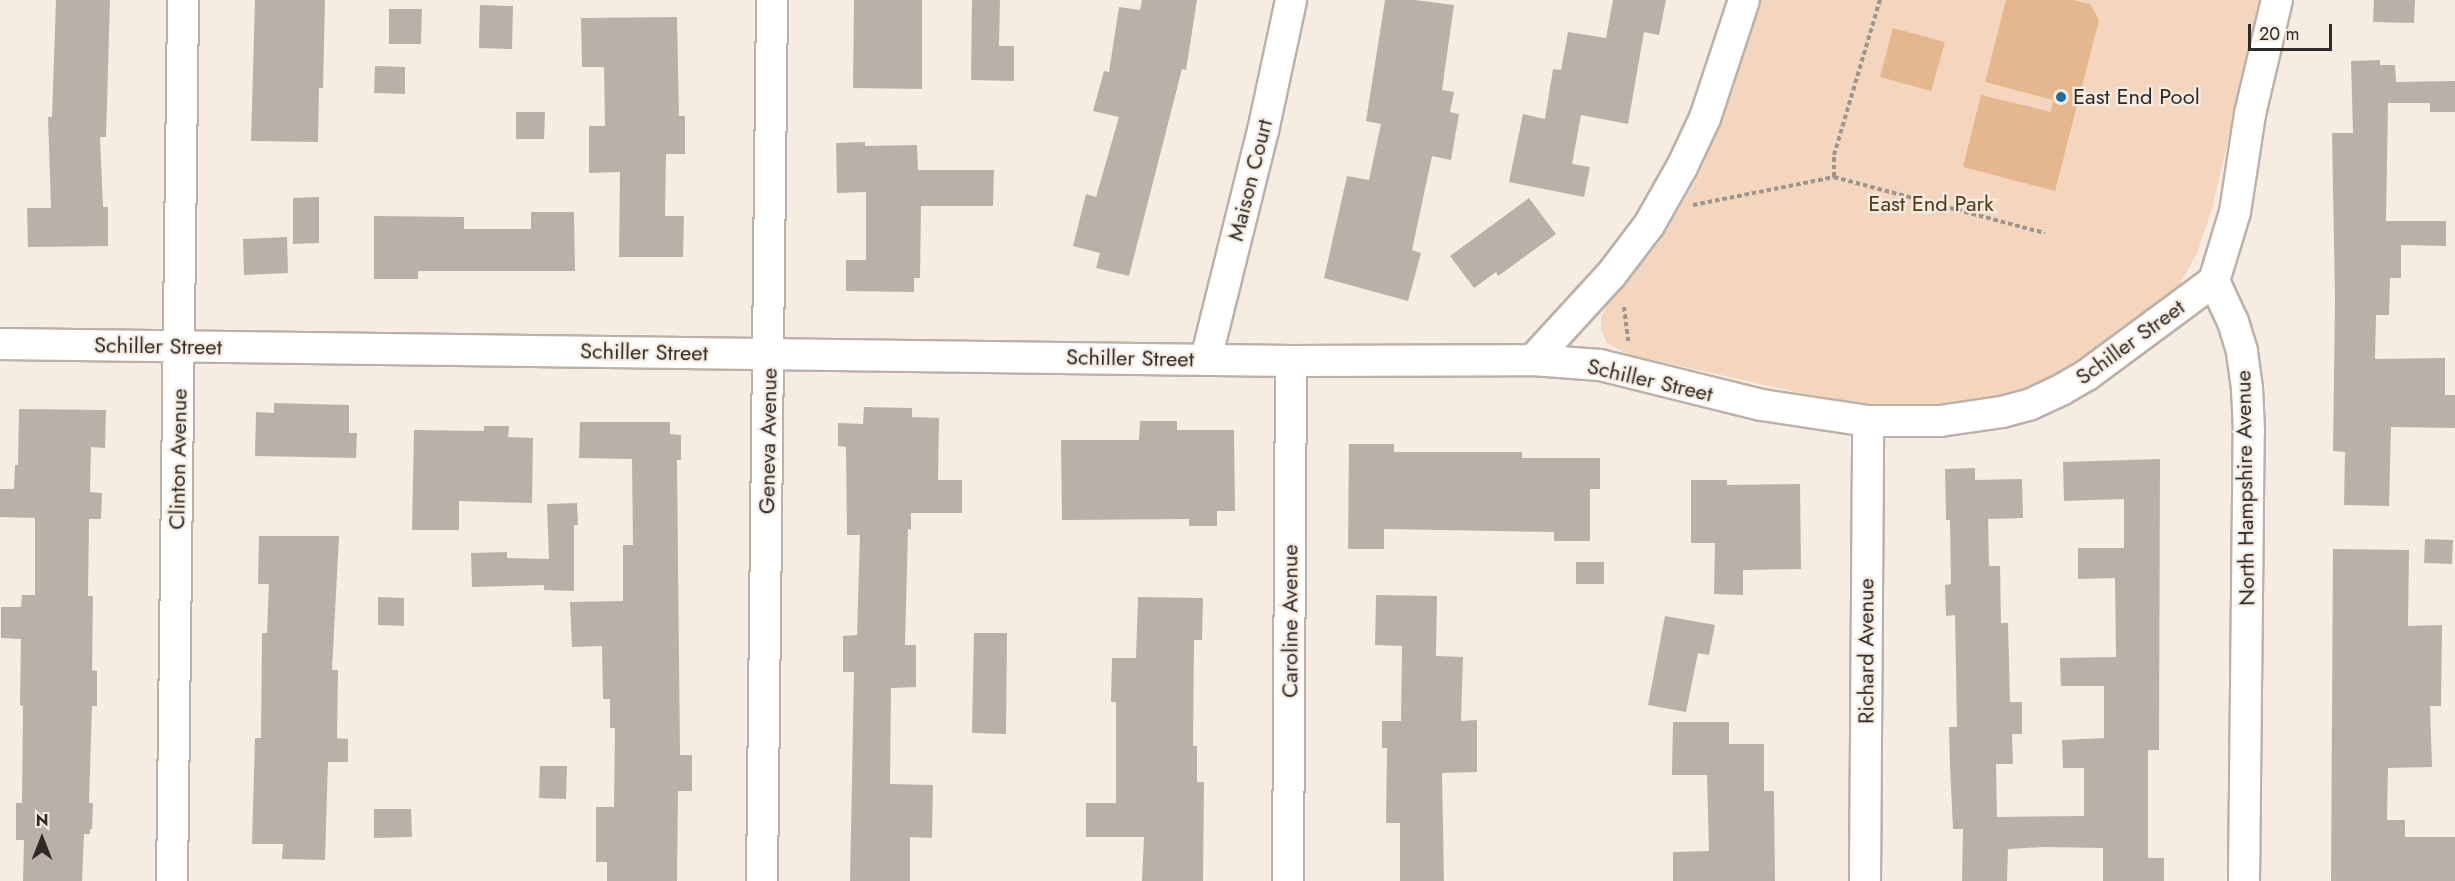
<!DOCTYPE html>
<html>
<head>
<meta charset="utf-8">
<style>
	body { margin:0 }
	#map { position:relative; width:2455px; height:881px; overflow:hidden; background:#f6ece2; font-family:Jost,sans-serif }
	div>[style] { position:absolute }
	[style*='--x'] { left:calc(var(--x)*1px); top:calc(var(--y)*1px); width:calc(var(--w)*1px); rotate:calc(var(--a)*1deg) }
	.green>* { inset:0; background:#f3d6bd }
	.water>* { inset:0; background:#e4b78e }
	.building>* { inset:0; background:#bab0a7 }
	.path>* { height:4px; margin-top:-2px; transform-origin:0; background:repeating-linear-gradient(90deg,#9c958e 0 4.5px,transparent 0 7.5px) }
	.roads { filter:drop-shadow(2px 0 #bcb1a8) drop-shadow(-2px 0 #bcb1a8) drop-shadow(0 2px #bcb1a8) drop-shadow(0 -2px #bcb1a8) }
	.minor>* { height:30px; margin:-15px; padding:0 15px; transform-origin:15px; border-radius:15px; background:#fff }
	.dots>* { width:16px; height:16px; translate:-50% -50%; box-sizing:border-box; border:3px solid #f6ece2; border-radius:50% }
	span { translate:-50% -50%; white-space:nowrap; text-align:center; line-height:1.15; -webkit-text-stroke:4.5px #f6ece2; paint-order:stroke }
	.poi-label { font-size:22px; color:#2e2a27 }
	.left { translate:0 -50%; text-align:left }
	.street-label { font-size:22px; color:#2e2a27 }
	.park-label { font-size:22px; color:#543516 }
	.north { position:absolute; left:12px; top:809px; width:60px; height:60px; -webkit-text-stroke:4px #f6ece2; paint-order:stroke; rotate:0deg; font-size:16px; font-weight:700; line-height:24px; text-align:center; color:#2e2a27 }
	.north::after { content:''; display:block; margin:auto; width:21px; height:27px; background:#2e2a27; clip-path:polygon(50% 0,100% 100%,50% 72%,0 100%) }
	.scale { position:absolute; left:2248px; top:24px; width:84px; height:27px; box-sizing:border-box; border:3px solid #2e2a27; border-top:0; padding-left:8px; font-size:18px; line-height:21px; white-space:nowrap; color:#2e2a27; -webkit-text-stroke:4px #f6ece2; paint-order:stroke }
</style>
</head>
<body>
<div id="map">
	<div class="green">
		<div style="clip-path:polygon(1761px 0,2261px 0,2212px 209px,2197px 253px,2180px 284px,2154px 308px,2062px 375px,2012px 396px,1949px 407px,1877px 406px,1796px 392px,1627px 354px,1607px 343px,1601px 330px,1601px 317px,1607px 305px,1660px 241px,1696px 180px,1731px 95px)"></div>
	</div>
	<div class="water">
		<div style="clip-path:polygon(2006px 0,2073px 0,2090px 4px,2099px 20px,2055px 191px,1963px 167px,1981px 95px,2051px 112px,2053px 100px,1985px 82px)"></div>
		<div style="clip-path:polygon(1893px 28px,1945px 42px,1931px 91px,1880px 77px)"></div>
	</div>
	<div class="building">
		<div style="clip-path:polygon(56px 0,110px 0,106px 137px,100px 137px,103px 207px,108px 207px,108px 246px,28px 247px,27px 208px,51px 208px,48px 117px,52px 117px)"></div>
		<div style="clip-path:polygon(255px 0,325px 0,323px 88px,319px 88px,318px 142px,251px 141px)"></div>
		<div style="clip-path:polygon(854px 0,922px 0,922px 89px,853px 88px)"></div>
		<div style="clip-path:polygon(972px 0,1000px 0,999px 46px,1014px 46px,1014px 81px,971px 80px)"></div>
		<div style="clip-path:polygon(1142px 0,1197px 0,1186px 70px,1182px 69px,1129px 276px,1096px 268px,1100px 253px,1073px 246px,1086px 194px,1096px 197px,1119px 117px,1093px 111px,1104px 71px,1109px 72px,1119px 7px,1140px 10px)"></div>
		<div style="clip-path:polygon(1385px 0,1415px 0,1454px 5px,1442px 90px,1454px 92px,1450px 112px,1459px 114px,1451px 160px,1432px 156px,1412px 250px,1421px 253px,1408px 301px,1324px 278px,1347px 176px,1369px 180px,1381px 124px,1366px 121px)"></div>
		<div style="clip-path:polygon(1613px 0,1666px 0,1659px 35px,1644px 32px,1628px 124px,1581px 115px,1572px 164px,1590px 167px,1584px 197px,1509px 182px,1523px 114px,1545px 119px,1553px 69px,1561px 70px,1568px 32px,1606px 38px)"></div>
		<div style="clip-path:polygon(2374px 0,2415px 0,2414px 23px,2373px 22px)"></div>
		<div style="clip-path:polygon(480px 5px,513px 6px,512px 49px,479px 48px)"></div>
		<div style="clip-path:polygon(389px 9px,422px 9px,421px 44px,389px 44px)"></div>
		<div style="clip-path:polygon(677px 17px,679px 116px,685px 116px,685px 154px,666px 154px,665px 216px,684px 216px,683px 257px,619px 257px,620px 172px,589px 173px,589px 126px,605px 126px,604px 67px,582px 67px,581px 18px)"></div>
		<div style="clip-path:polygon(2380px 60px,2380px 65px,2395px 65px,2396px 82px,2455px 81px,2455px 112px,2430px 112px,2430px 103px,2388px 103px,2386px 221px,2446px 221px,2446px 246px,2401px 245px,2401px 278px,2390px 278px,2389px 315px,2376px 315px,2375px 359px,2445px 358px,2445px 395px,2455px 395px,2455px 428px,2391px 427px,2389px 506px,2344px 505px,2345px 452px,2333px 451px,2335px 299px,2332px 133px,2353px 133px,2351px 61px)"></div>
		<div style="clip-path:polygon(375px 66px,405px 67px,405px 94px,374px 93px)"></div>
		<div style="clip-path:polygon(516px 112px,545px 112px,544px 139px,516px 139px)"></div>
		<div style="clip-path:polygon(865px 142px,865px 146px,917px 145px,918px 170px,994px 170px,993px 206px,921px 206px,920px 278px,914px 278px,914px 292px,846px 291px,846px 260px,866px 260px,866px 192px,837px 193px,836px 143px)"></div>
		<div style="clip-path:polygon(319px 197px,319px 243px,293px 244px,293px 198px)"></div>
		<div style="clip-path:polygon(1529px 198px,1556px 234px,1498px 276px,1496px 272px,1474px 288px,1450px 256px)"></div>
		<div style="clip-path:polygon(531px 212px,574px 212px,575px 271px,418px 271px,418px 279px,374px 279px,374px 216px,464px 217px,464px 229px,531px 229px)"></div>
		<div style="clip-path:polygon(287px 237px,288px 273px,244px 275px,243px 239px)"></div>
		<div style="clip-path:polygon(274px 403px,349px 405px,349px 433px,357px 433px,356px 458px,255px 456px,256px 412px,274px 413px)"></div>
		<div style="clip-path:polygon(864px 407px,912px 408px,912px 417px,939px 418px,938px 480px,962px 480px,962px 513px,911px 513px,911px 530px,908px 529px,905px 645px,916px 645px,916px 687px,891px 688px,890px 784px,933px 785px,932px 838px,910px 837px,910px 881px,850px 881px,854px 672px,843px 672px,843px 636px,857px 635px,860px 535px,847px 535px,846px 447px,838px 446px,838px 423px,863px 424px)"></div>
		<div style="clip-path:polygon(19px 409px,106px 410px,105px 448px,91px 447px,90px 492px,102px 493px,101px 519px,89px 519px,88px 596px,93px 596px,92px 670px,97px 671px,97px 706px,92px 706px,89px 803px,93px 803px,92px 829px,90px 829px,90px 834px,84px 834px,82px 881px,23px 881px,24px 840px,16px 840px,16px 803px,22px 803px,23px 706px,20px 705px,21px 639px,1px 638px,1px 607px,21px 607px,22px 595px,35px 595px,35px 518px,0 517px,0 489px,14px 489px,15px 465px,18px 465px)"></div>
		<div style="clip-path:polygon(1140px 421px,1177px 421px,1177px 430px,1234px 430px,1235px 511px,1217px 511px,1217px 526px,1189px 526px,1189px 519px,1062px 520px,1061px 440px,1139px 440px)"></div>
		<div style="clip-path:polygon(580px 422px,670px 422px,670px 434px,681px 435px,681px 460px,677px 460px,680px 755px,692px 755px,692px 791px,678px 791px,677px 881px,607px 881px,607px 862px,596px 862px,596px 807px,614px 807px,615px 728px,610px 728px,610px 699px,603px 699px,602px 646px,572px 647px,570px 602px,623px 601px,623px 545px,633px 545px,632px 459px,579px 458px)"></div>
		<div style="clip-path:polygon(484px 426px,509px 426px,508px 437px,533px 438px,532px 503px,459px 501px,459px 530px,412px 530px,414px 430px,484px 431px)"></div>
		<div style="clip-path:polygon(1349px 444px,1394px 444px,1394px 452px,1522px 452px,1522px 458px,1600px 458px,1600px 489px,1590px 489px,1590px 541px,1554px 541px,1554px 532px,1384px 529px,1384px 549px,1348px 549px)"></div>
		<div style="clip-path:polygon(2160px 459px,2159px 750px,2148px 750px,2148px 858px,2164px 858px,2164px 881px,2103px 881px,2103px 848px,2045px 847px,2008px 849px,2007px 881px,1962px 881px,1963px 829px,1953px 829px,1950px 766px,1949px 727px,1957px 727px,1955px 615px,1946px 616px,1945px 585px,1951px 584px,1950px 520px,1946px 520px,1945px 469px,1975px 468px,1975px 480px,2022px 479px,2023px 518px,1988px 519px,1989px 566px,2000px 566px,2001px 623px,2008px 623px,2010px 702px,2022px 702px,2022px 734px,2012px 734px,2013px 764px,1996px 764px,1997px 817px,2084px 816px,2084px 768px,2063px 768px,2062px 740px,2104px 738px,2104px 686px,2061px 686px,2060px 658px,2116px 657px,2115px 578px,2078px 579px,2078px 548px,2124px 548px,2124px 499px,2064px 501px,2063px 462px)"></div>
		<div style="clip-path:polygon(1691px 480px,1727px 480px,1727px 485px,1800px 484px,1801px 569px,1743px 570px,1743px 595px,1714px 594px,1715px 543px,1691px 543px)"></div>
		<div style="clip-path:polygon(577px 503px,578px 525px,574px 525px,574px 591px,544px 590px,544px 585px,472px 587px,471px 553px,507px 552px,507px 558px,549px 559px,547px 504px)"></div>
		<div style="clip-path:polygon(259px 536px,339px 536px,332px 670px,338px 670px,337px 738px,348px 739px,348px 762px,328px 762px,325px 860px,282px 859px,283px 844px,252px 844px,255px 738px,261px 738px,262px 633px,267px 633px,269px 584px,258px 584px)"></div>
		<div style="clip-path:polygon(2425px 539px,2453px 540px,2452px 564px,2424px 563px)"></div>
		<div style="clip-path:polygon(2333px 549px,2409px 550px,2408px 626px,2442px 625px,2441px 706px,2430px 706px,2432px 767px,2388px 768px,2387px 820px,2405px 820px,2405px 837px,2455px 837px,2455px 881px,2331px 881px)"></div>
		<div style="clip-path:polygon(1576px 562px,1604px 562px,1604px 584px,1576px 584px)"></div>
		<div style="clip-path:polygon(1376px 595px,1437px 596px,1436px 656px,1463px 657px,1461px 721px,1477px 720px,1477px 772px,1442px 773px,1444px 881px,1400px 881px,1400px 823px,1386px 823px,1387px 748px,1382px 748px,1382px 721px,1401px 721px,1402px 646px,1375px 645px)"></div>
		<div style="clip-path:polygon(378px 597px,404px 598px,404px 626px,378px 625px)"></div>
		<div style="clip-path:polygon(1138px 597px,1203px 598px,1202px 640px,1194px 640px,1193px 746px,1197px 746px,1197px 782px,1204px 782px,1203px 881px,1142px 881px,1144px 837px,1086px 837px,1086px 803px,1116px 803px,1116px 702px,1111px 702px,1112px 658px,1136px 658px)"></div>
		<div style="clip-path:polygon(1665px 616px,1715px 625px,1709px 655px,1698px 653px,1686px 712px,1648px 705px)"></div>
		<div style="clip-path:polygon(974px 633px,1007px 633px,1006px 734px,972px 733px)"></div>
		<div style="clip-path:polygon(1673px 722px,1729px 722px,1729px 744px,1764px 744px,1764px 791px,1774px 791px,1775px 881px,1673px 881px,1673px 852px,1709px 851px,1707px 775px,1672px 775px)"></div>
		<div style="clip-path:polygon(540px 766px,567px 766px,566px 799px,539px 798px)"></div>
		<div style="clip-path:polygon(374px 809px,411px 809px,412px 837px,374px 838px)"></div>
	</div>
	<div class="path">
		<div style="--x:1834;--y:177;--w:22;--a:-90"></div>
		<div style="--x:1834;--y:155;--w:162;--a:-73.5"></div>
		<div style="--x:1693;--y:205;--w:144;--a:-11.2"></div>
		<div style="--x:1834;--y:177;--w:218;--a:14.9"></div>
		<div style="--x:1624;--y:307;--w:35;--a:83"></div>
	</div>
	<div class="roads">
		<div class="minor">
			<div style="--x:0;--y:344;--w:1291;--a:0.75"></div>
			<div style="--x:1291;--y:361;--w:242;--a:-0.2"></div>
			<div style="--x:1533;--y:360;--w:67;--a:4.3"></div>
			<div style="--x:1600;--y:365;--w:167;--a:13.9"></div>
			<div style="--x:1762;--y:405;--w:107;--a:8.6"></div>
			<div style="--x:1868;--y:421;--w:72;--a:0"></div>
			<div style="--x:1940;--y:421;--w:63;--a:-8.3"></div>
			<div style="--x:2002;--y:412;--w:28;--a:-15"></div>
			<div style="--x:2029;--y:405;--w:35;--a:-25"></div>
			<div style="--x:2061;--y:390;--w:30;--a:-30"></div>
			<div style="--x:2087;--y:375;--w:158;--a:-36.5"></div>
			<div style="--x:1206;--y:359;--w:235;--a:-76"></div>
			<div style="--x:1263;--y:131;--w:134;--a:-77.9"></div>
			<div style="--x:1533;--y:360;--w:115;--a:-47.5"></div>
			<div style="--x:1611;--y:275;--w:63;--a:-52.8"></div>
			<div style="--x:1649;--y:225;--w:67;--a:-60.4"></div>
			<div style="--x:1682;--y:167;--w:54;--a:-64.9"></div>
			<div style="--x:1705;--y:118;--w:124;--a:-71.7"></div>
			<div style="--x:172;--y:881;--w:881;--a:-89.28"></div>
			<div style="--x:762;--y:881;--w:881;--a:-89.35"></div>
			<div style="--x:1288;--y:881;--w:520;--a:-89.67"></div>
			<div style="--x:1865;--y:881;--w:460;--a:-89.6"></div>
			<div style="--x:2244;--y:881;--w:450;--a:-89.4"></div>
			<div style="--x:2249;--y:431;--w:43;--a:-92.7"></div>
			<div style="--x:2247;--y:388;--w:37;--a:-98"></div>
			<div style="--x:2242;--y:351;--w:30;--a:-107"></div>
			<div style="--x:2233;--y:322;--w:45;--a:-114.9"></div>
			<div style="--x:2214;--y:281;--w:72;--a:-73.1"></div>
			<div style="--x:2235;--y:212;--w:99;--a:-81.3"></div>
			<div style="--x:2250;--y:114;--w:117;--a:-76.7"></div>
		</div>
	</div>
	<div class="dots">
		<div style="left:2061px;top:97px;background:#226b9f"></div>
	</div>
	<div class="poi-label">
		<span class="left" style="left:2073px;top:97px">East End Pool</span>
	</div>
	<div class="street-label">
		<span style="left:1250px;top:180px;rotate:-76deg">Maison Court</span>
		<span style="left:2130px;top:342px;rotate:-36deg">Schiller Street</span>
		<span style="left:158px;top:346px;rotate:1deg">Schiller Street</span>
		<span style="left:644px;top:352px;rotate:1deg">Schiller Street</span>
		<span style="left:1130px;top:358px;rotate:1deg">Schiller Street</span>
		<span style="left:1650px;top:380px;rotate:13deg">Schiller Street</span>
		<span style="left:768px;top:441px;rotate:-89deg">Geneva Avenue</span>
		<span style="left:178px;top:459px;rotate:-89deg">Clinton Avenue</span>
		<span style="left:2245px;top:488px;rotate:-91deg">North Hampshire Avenue</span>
		<span style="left:1290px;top:621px;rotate:-90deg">Caroline Avenue</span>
		<span style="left:1866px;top:651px;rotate:-90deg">Richard Avenue</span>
	</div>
	<div class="park-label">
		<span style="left:1931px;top:204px">East End Park</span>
	</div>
	<div class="north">N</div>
	<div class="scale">20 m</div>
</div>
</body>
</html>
